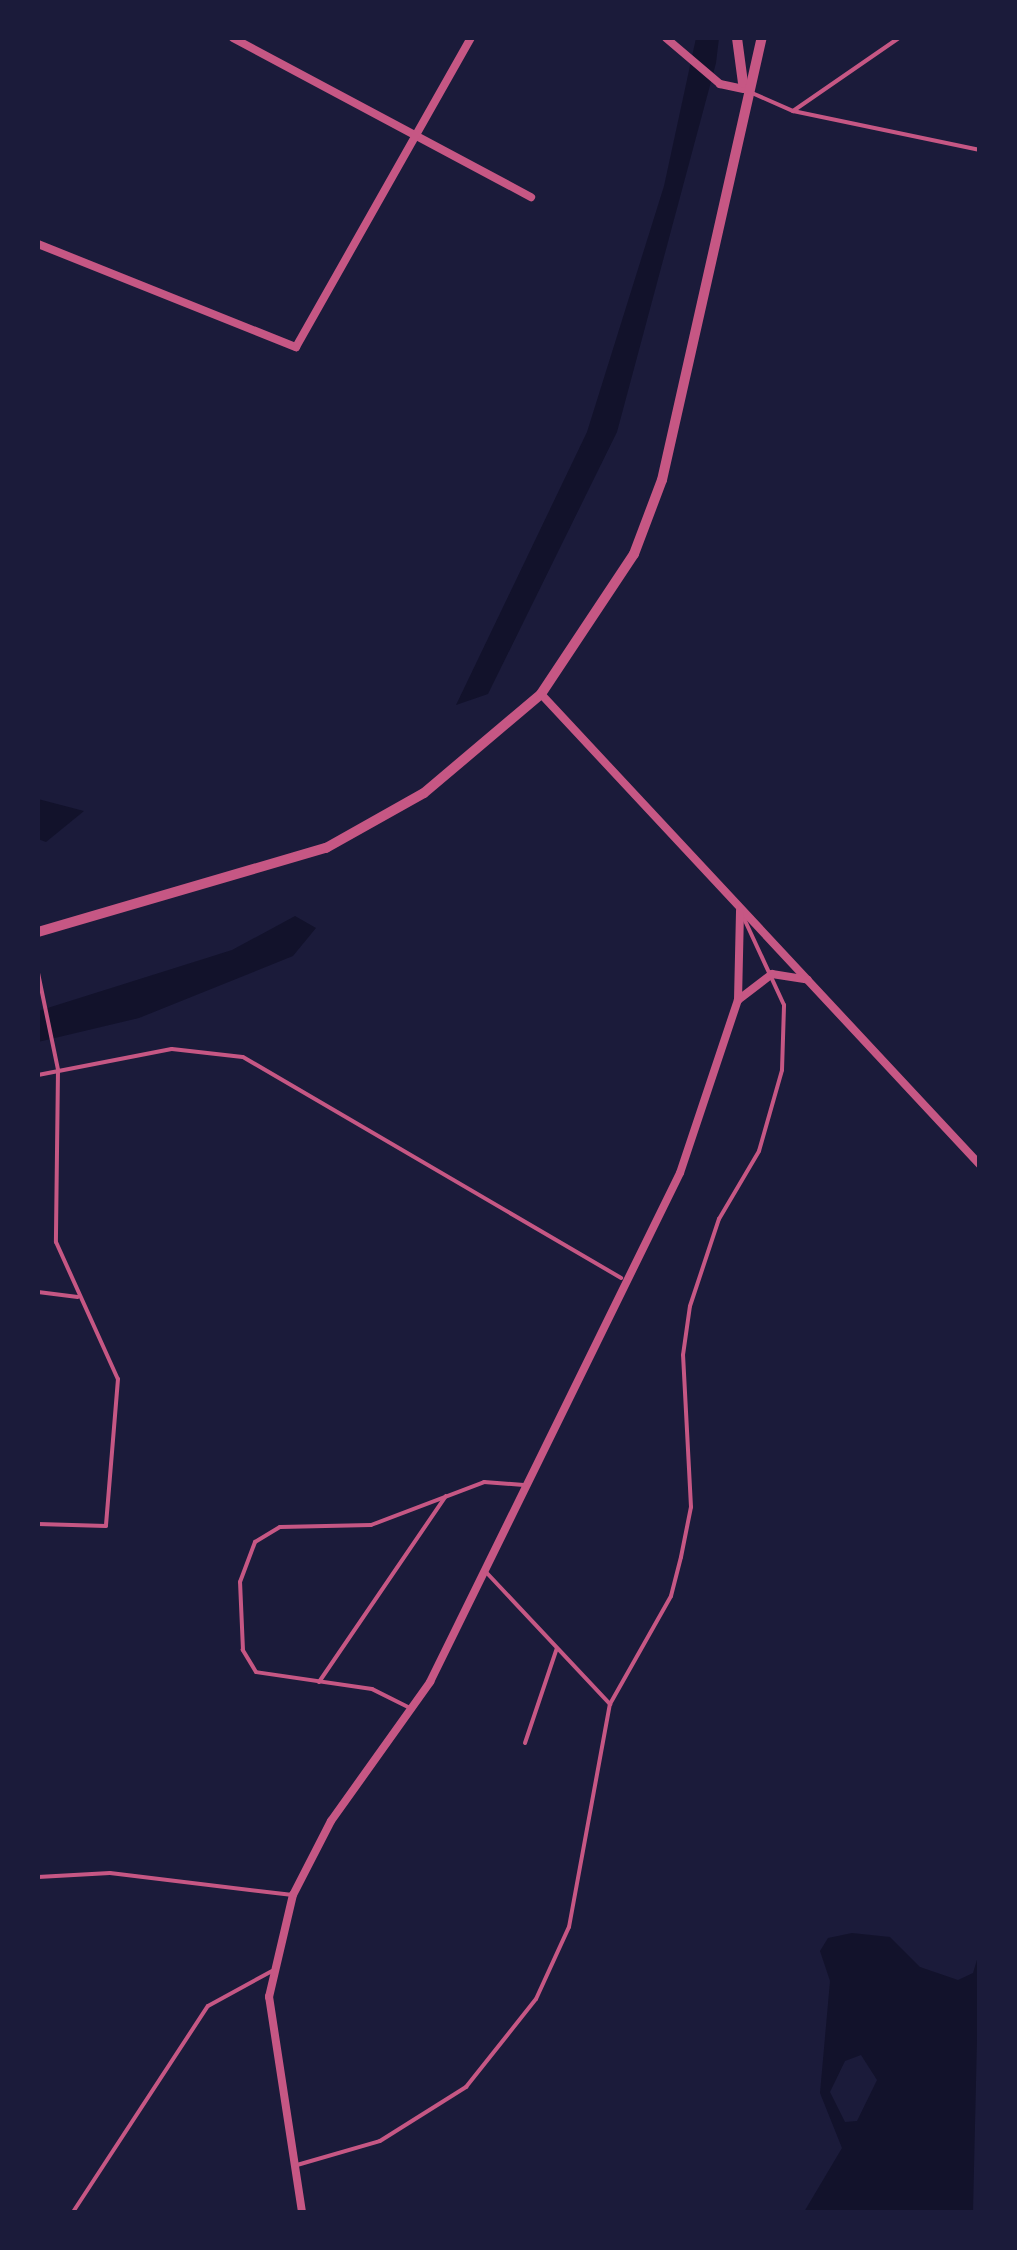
<!DOCTYPE html>
<html>
<head>
<meta charset="utf-8">
<style>
	body { margin:0 }
	#map { position:relative; width:1017px; height:2250px; overflow:hidden; background:#1b1b3a; font-family:Overpass,sans-serif }
	div>[style] { position:absolute }
	[style*='--x'] { left:calc(var(--x)*1px); top:calc(var(--y)*1px); width:calc(var(--w)*1px); rotate:calc(var(--a)*1deg) }
	.water>* { inset:0; background:#12122b }
	.service>* { height:4px; margin:-2px; padding:0 2px; transform-origin:2px; border-radius:2px; background:#c65784 }
	.minor>* { height:8px; margin:-4px; padding:0 4px; transform-origin:4px; border-radius:4px; background:#c65784 }
	.tertiary>* { height:10px; margin:-5px; padding:0 5px; transform-origin:5px; border-radius:5px; background:#c65784 }
	span { translate:-50% -50%; white-space:nowrap; text-align:center; line-height:1.15; -webkit-text-stroke:10px #1b1b3a; paint-order:stroke }
	.frame { position:absolute; inset:0; border:40px solid #1b1b3a; pointer-events:none }
</style>
</head>
<body>
<div id="map">
	<div class="water">
		<div style="clip-path:polygon(696px 38px,719px 38px,716px 63px,617px 432px,488px 694px,456px 705px,587px 432px,664px 186px)"></div>
		<div style="clip-path:polygon(38px 799px,84px 811px,46px 842px,38px 839px)"></div>
		<div style="clip-path:polygon(295px 916px,316px 928px,293px 956px,139px 1018px,38px 1042px,38px 1011px,232px 950px)"></div>
		<div style="clip-path:polygon(evenodd,852px 1933px,890px 1937px,920px 1967px,958px 1980px,973px 1973px,979px 1953px,973px 2212px,804px 2212px,842px 2148px,820px 2093px,830px 1981px,820px 1951px,828px 1938px,852px 1933px,861px 2055px,877px 2080px,857px 2121px,845px 2122px,830px 2092px,845px 2061px,861px 2055px)"></div>
	</div>
	<div class="service">
		<div style="--x:752;--y:93;--w:45;--a:23.7"></div>
		<div style="--x:793;--y:111;--w:191;--a:11.8"></div>
		<div style="--x:793;--y:111;--w:129;--a:-34.6"></div>
		<div style="--x:38;--y:973;--w:99;--a:78.3"></div>
		<div style="--x:58;--y:1070;--w:172;--a:90.7"></div>
		<div style="--x:56;--y:1242;--w:150;--a:65.7"></div>
		<div style="--x:118;--y:1379;--w:147;--a:94.7"></div>
		<div style="--x:106;--y:1526;--w:68;--a:-178.3"></div>
		<div style="--x:38;--y:1075;--w:136;--a:-11"></div>
		<div style="--x:172;--y:1049;--w:71;--a:6.4"></div>
		<div style="--x:243;--y:1057;--w:438;--a:30.3"></div>
		<div style="--x:38;--y:1208;--w:39;--a:90"></div>
		<div style="--x:38;--y:1292;--w:40;--a:7.1"></div>
		<div style="--x:485;--y:1571;--w:183;--a:46.8"></div>
		<div style="--x:319;--y:1682;--w:225;--a:-55.7"></div>
		<div style="--x:408;--y:1707;--w:40;--a:-153.4"></div>
		<div style="--x:372;--y:1689;--w:117;--a:-171.7"></div>
		<div style="--x:256;--y:1672;--w:26;--a:-121"></div>
		<div style="--x:243;--y:1650;--w:68;--a:-92.5"></div>
		<div style="--x:240;--y:1582;--w:43;--a:-69.4"></div>
		<div style="--x:255;--y:1542;--w:29;--a:-31"></div>
		<div style="--x:280;--y:1527;--w:91;--a:-1.3"></div>
		<div style="--x:371;--y:1525;--w:121;--a:-20.8"></div>
		<div style="--x:484;--y:1482;--w:40;--a:4.3"></div>
		<div style="--x:525;--y:1743;--w:100;--a:-71.4"></div>
		<div style="--x:38;--y:1877;--w:72;--a:-3.2"></div>
		<div style="--x:110;--y:1873;--w:184;--a:6.9"></div>
		<div style="--x:297;--y:2165;--w:86;--a:-16.1"></div>
		<div style="--x:380;--y:2141;--w:102;--a:-32.1"></div>
		<div style="--x:466;--y:2087;--w:112;--a:-51.5"></div>
		<div style="--x:536;--y:1999;--w:79;--a:-65.4"></div>
		<div style="--x:569;--y:1927;--w:227;--a:-79.6"></div>
		<div style="--x:610;--y:1704;--w:124;--a:-60.5"></div>
		<div style="--x:671;--y:1596;--w:40;--a:-75.6"></div>
		<div style="--x:681;--y:1557;--w:51;--a:-78.7"></div>
		<div style="--x:691;--y:1507;--w:152;--a:-93"></div>
		<div style="--x:683;--y:1355;--w:49;--a:-81.9"></div>
		<div style="--x:690;--y:1306;--w:92;--a:-71.6"></div>
		<div style="--x:719;--y:1219;--w:79;--a:-59.5"></div>
		<div style="--x:759;--y:1151;--w:84;--a:-74.1"></div>
		<div style="--x:782;--y:1070;--w:65;--a:-88.2"></div>
		<div style="--x:784;--y:1005;--w:100;--a:-114.8"></div>
		<div style="--x:73;--y:2212;--w:246;--a:-56.8"></div>
		<div style="--x:208;--y:2006;--w:73;--a:-28.7"></div>
	</div>
	<div class="minor">
		<div style="--x:233;--y:38;--w:338;--a:28.1"></div>
		<div style="--x:666;--y:38;--w:71;--a:40.4"></div>
		<div style="--x:720;--y:84;--w:24;--a:12"></div>
		<div style="--x:38;--y:244;--w:278;--a:21.8"></div>
		<div style="--x:296;--y:347;--w:355;--a:-60.5"></div>
		<div style="--x:541;--y:694;--w:644;--a:47.01"></div>
		<div style="--x:738;--y:1000;--w:43;--a:-37.4"></div>
		<div style="--x:772;--y:974;--w:36;--a:9"></div>
		<div style="--x:302;--y:2212;--w:218;--a:-98.7"></div>
		<div style="--x:269;--y:1997;--w:105;--a:-76.8"></div>
		<div style="--x:293;--y:1895;--w:83;--a:-62.8"></div>
		<div style="--x:331;--y:1821;--w:171;--a:-54.5"></div>
		<div style="--x:430;--y:1682;--w:567;--a:-63.84"></div>
		<div style="--x:680;--y:1173;--w:182;--a:-71.5"></div>
		<div style="--x:738;--y:1000;--w:90;--a:-88.7"></div>
	</div>
	<div class="tertiary">
		<div style="--x:737;--y:38;--w:45;--a:82.4"></div>
		<div style="--x:38;--y:932;--w:300;--a:-16.3"></div>
		<div style="--x:326;--y:848;--w:112;--a:-29.3"></div>
		<div style="--x:424;--y:793;--w:153;--a:-40.2"></div>
		<div style="--x:541;--y:694;--w:168;--a:-56.4"></div>
		<div style="--x:634;--y:554;--w:79;--a:-69.3"></div>
		<div style="--x:662;--y:480;--w:453;--a:-77.3"></div>
	</div>
	<div class="frame"></div>
</div>
</body>
</html>
